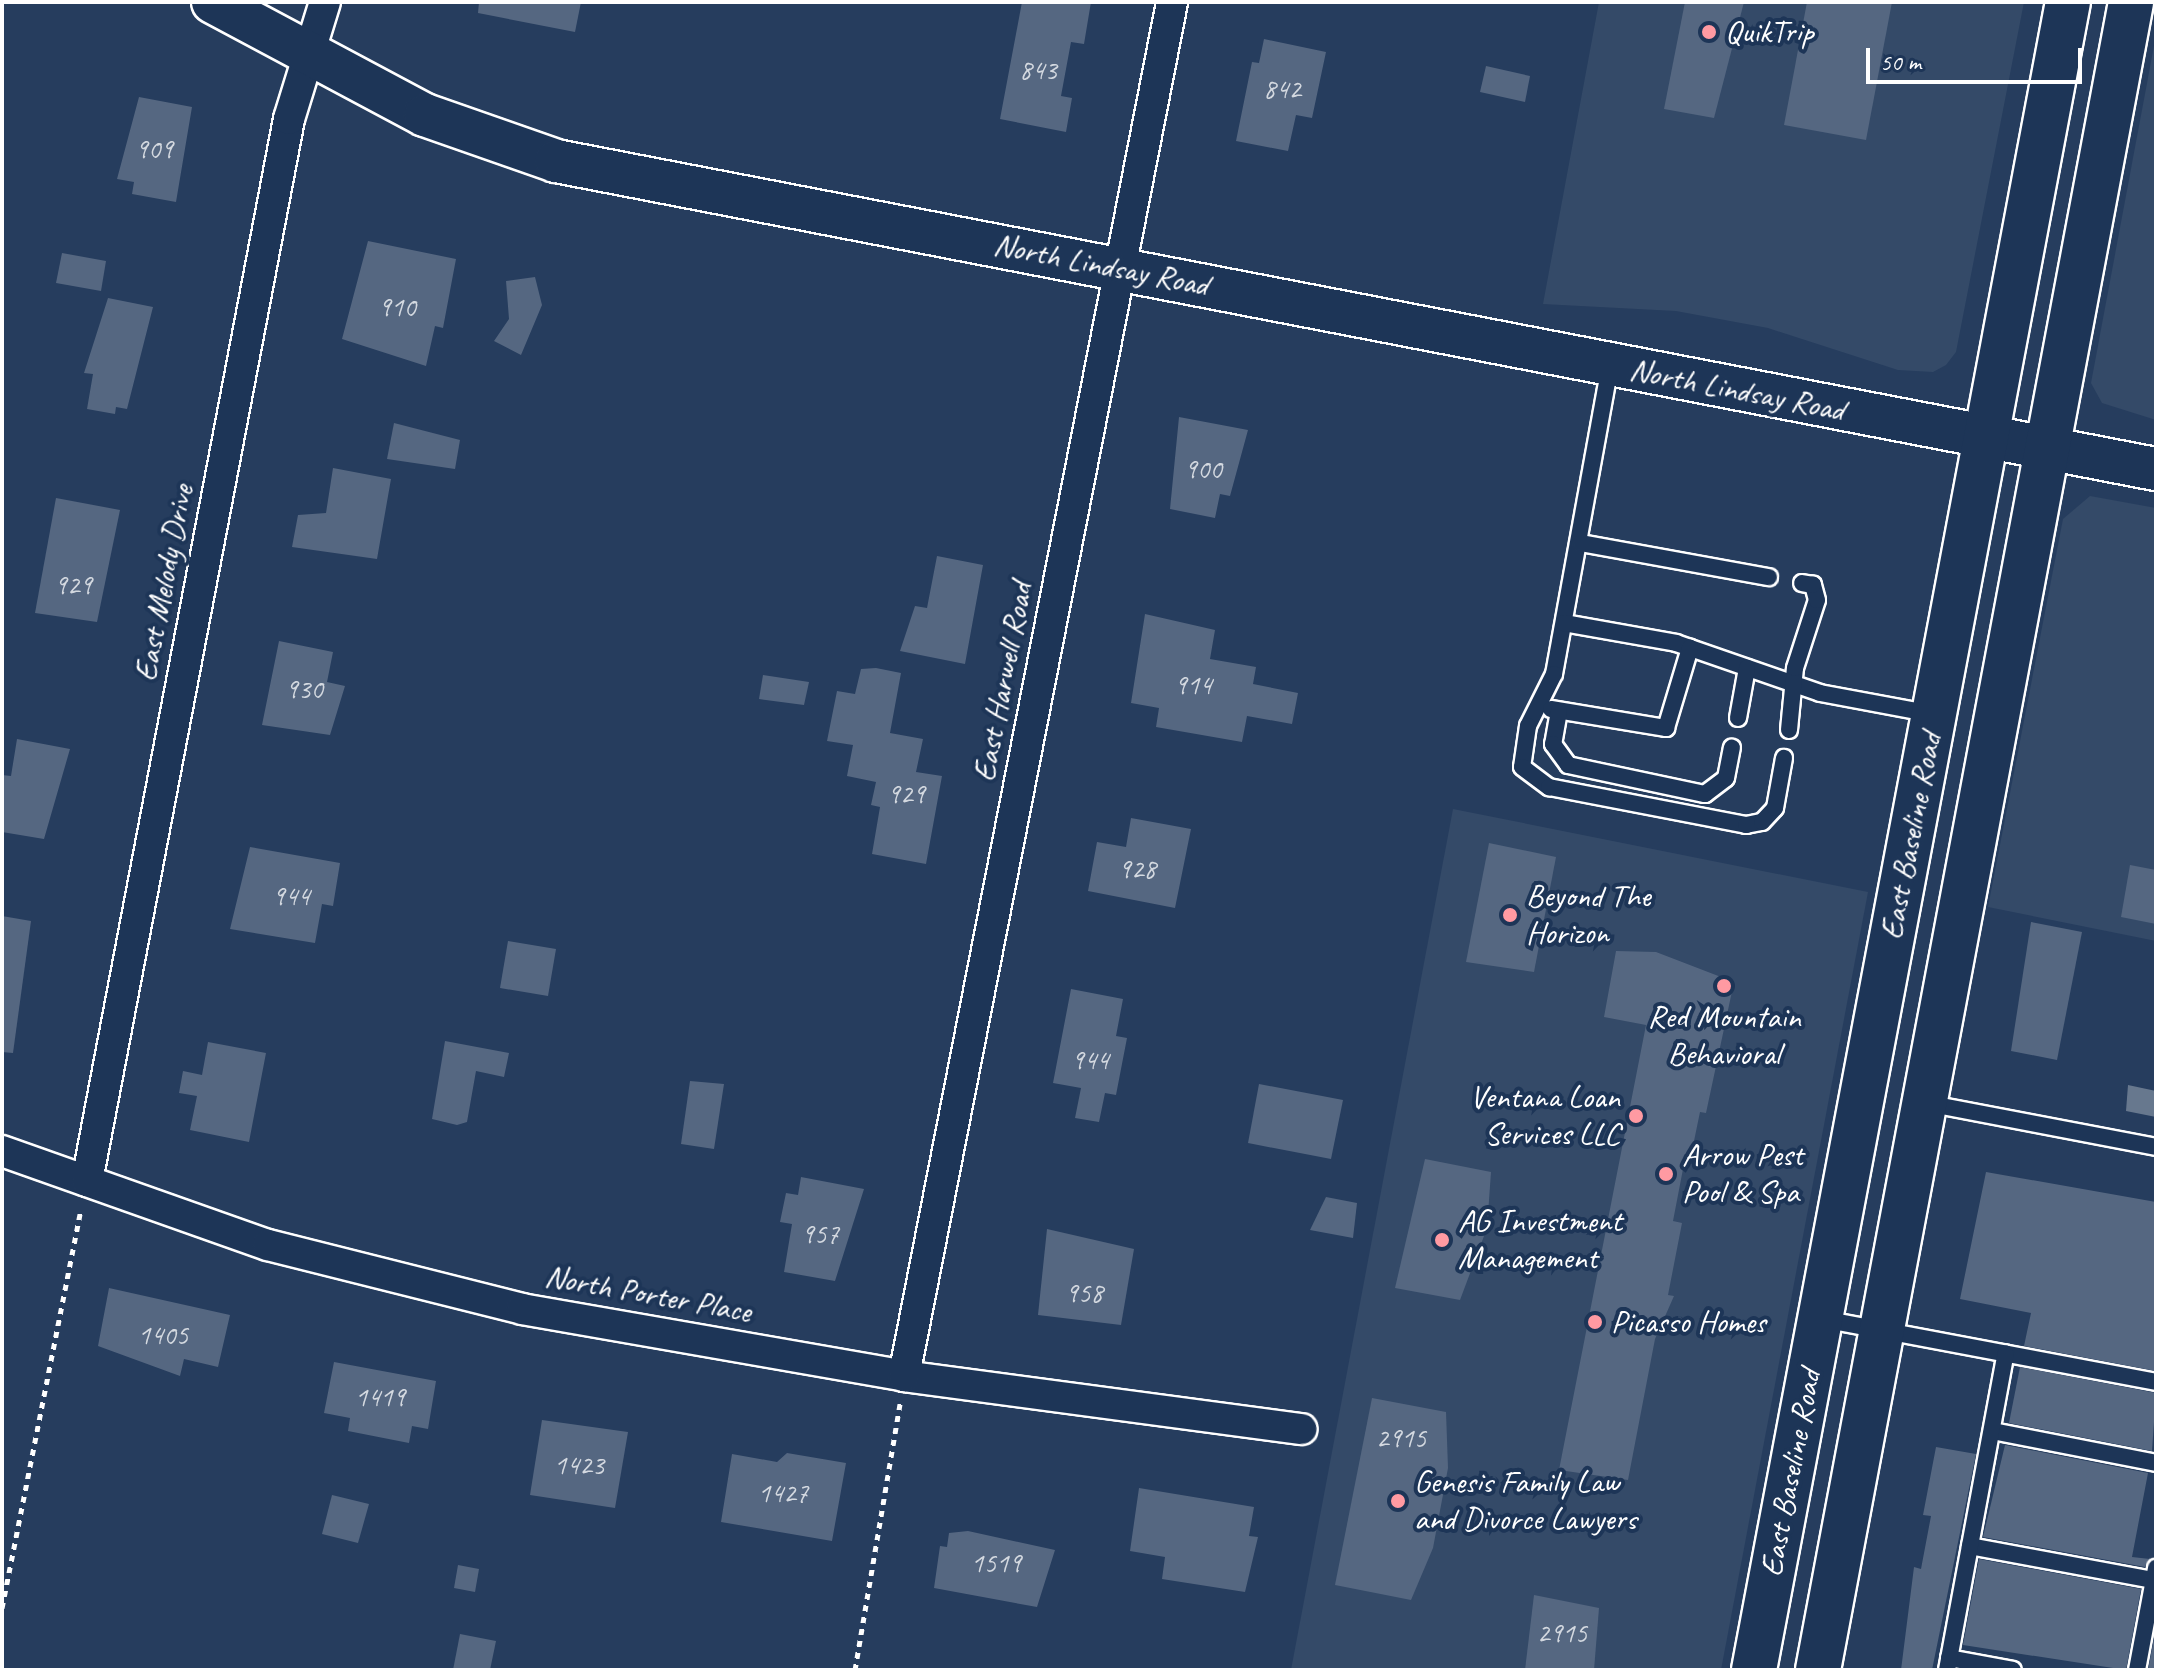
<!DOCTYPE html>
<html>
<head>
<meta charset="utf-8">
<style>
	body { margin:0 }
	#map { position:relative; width:2158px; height:1672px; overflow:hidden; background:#263d5e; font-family:Caveat,sans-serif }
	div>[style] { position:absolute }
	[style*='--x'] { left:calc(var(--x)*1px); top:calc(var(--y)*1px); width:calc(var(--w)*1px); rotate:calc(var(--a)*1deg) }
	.built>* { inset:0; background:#344a68 }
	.water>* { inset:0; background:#67788e }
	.building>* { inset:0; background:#556781 }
	.path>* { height:5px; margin-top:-2.5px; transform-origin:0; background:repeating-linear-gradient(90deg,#fff 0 6px,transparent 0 12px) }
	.roads { filter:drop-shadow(2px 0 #fff) drop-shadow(-2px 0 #fff) drop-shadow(0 2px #fff) drop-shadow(0 -2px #fff) }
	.lane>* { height:16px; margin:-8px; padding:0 8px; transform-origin:8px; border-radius:8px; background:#1d3557 }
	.street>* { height:30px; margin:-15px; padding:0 15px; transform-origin:15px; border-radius:15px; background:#1d3557 }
	.secondary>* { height:42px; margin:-21px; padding:0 21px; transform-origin:21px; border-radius:21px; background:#1d3557 }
	.primary>* { height:44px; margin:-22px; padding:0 22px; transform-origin:22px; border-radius:22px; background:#1d3557 }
	.dots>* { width:22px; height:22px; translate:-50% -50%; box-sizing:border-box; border:4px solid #1d3557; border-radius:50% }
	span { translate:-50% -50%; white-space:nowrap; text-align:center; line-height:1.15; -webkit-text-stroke:8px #1d3557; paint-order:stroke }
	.number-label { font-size:28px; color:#d4d9e0 }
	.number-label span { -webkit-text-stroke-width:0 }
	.poi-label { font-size:32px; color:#fff }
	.left { translate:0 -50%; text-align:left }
	.right { translate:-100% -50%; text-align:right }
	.street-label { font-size:32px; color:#fff }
	.frame { position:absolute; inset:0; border:4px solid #fff; pointer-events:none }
	.scale { position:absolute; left:1866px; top:48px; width:216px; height:36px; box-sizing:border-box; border:4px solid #fff; border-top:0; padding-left:10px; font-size:24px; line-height:28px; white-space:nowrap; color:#fff; -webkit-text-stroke:6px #1d3557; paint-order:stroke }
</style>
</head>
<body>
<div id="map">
	<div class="built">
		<div style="clip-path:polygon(1599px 2px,2024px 2px,1956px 352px,1946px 365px,1933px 372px,1898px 370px,1768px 328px,1676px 311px,1543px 304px)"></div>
		<div style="clip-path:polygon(2156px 35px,2156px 420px,2102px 403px,2091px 383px)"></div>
		<div style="clip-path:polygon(2090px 496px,2156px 508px,2156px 941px,1988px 907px,2063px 519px)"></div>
		<div style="clip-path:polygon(1453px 809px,1868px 892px,1721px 1670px,1291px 1670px)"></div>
	</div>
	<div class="water">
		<div style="clip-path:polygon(2128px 1085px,2156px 1091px,2156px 1117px,2126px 1111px)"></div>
	</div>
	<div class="building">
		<div style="clip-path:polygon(479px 2px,581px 2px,575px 32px,478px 13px)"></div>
		<div style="clip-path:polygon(1022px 2px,1091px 2px,1084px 44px,1071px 42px,1061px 96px,1072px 98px,1066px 132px,1000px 119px)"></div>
		<div style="clip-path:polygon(1685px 2px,1744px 2px,1714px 118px,1664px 109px)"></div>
		<div style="clip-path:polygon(1807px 2px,1892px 2px,1866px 140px,1784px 125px)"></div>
		<div style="clip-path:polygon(1264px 39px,1326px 52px,1312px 118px,1296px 115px,1288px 151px,1236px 141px,1252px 62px,1259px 63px)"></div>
		<div style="clip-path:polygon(1486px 66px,1530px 76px,1525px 102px,1480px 92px)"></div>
		<div style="clip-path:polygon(139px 97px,192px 107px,176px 202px,132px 194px,134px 182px,117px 179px)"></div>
		<div style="clip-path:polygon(368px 241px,456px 259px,443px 328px,435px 326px,426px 366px,342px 339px)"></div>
		<div style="clip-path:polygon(62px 253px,106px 261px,101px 291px,56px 283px)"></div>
		<div style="clip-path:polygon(535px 277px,542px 305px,521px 355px,494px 341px,509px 319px,506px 281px)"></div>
		<div style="clip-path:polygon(108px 298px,153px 307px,127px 409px,116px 407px,115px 414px,87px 409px,93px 374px,84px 373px)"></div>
		<div style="clip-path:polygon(1179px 417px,1248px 430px,1230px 496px,1220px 494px,1215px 518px,1170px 509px)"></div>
		<div style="clip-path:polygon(394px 423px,460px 440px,455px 469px,387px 459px)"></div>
		<div style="clip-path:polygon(333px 468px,391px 479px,377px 559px,292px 547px,298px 515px,326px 513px)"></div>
		<div style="clip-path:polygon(56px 498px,120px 510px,97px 622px,35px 613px)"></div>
		<div style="clip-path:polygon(937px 556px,983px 565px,965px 664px,900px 651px,915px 606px,927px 608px)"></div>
		<div style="clip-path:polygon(1145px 614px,1215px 630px,1210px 659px,1256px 667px,1253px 684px,1298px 693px,1292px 724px,1247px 716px,1242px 742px,1156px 727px,1159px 708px,1131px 703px)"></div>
		<div style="clip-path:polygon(279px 641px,333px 652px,327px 682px,345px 686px,330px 735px,262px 725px)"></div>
		<div style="clip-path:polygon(876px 668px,901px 673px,890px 733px,923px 739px,916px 772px,942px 776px,926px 864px,872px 854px,880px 807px,871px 805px,876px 782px,847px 776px,853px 745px,827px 741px,837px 691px,855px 694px,861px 669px)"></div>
		<div style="clip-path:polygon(763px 675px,809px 682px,804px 705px,759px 699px)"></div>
		<div style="clip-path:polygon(17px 739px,70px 749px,44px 839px,2px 832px,2px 775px,11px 776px)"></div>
		<div style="clip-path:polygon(1131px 818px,1191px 829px,1175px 908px,1088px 891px,1097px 842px,1126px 847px)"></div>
		<div style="clip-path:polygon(1489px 843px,1556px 857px,1534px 972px,1466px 962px)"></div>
		<div style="clip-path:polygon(250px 847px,340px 863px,333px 906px,322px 904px,315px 943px,230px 929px)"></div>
		<div style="clip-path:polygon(2130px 865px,2156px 870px,2156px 924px,2121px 917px)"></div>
		<div style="clip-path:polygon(2px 916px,31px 921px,13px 1053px,2px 1052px)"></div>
		<div style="clip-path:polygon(2031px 922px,2082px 932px,2057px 1060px,2011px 1051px)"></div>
		<div style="clip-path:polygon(508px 941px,556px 949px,548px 996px,500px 988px)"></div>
		<div style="clip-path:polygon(1616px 951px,1656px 952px,1734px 982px,1706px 1113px,1700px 1112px,1688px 1170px,1683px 1169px,1673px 1221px,1682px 1223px,1668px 1295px,1674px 1296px,1655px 1339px,1628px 1480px,1559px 1470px,1646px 1025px,1604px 1017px)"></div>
		<div style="clip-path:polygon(1071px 989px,1123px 999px,1116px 1036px,1127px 1038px,1116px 1095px,1105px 1093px,1099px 1122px,1075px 1118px,1081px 1088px,1053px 1083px)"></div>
		<div style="clip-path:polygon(445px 1041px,509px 1053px,504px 1077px,476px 1071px,467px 1122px,457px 1125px,432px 1119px)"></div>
		<div style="clip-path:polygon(208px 1042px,266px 1053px,249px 1142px,190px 1130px,197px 1096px,179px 1093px,183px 1071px,202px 1075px)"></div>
		<div style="clip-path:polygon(690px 1081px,724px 1084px,714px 1149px,681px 1144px)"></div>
		<div style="clip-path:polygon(1259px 1084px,1343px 1100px,1331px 1159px,1248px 1143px)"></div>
		<div style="clip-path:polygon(1425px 1159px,1491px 1172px,1487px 1228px,1460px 1300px,1395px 1288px)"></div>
		<div style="clip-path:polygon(1986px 1172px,2156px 1202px,2156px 1371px,2024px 1346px,2031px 1313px,1960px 1299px)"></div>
		<div style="clip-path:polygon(801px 1177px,864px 1189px,835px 1281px,784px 1272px,792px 1224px,780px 1222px,786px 1193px,798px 1195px)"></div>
		<div style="clip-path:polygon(1326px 1197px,1357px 1203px,1353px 1238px,1310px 1230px)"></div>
		<div style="clip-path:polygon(1047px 1229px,1134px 1249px,1121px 1325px,1038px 1315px)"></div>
		<div style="clip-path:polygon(109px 1288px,230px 1315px,218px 1367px,184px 1359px,180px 1376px,98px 1346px)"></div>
		<div style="clip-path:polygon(334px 1362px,436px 1381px,428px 1429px,412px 1426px,409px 1443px,348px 1431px,350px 1418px,324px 1413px)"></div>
		<div style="clip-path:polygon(2020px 1367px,2156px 1393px,2152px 1451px,2009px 1423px)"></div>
		<div style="clip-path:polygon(1372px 1398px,1446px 1412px,1448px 1468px,1433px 1548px,1411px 1600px,1335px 1585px)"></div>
		<div style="clip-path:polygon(542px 1420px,628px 1432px,615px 1508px,530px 1495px)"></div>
		<div style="clip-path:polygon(2005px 1445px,2148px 1473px,2132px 1557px,2150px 1559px,2145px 1567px,1983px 1537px)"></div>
		<div style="clip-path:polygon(1936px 1447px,1976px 1454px,1932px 1670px,1901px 1670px,1914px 1567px,1921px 1569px,1931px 1516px,1923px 1515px)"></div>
		<div style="clip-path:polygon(787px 1453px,846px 1463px,832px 1541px,721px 1522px,732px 1454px,777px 1462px)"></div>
		<div style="clip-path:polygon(1139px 1488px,1254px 1507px,1249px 1536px,1258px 1537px,1245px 1592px,1162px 1579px,1165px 1557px,1130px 1551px)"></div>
		<div style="clip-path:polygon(332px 1495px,369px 1504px,358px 1543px,322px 1534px)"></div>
		<div style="clip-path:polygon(968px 1531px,1055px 1550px,1037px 1607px,934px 1588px,940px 1546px,947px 1547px,949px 1533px)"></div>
		<div style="clip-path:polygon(1979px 1559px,2141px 1589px,2126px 1670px,1963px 1645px)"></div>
		<div style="clip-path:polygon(458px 1565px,479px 1569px,475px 1592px,454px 1588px)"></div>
		<div style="clip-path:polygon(1534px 1595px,1599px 1608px,1594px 1670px,1525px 1670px)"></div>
		<div style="clip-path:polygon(2156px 1628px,2156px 1670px,2148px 1670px)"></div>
		<div style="clip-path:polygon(460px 1634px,496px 1641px,490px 1670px,453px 1670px)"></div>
	</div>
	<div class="path">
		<div style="--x:2;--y:1608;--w:407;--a:-78.8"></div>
		<div style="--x:855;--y:1670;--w:271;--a:-80.4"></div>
	</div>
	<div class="roads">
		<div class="lane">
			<div style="--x:1610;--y:366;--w:313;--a:100.3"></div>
			<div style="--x:1554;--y:674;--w:58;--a:116.6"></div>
			<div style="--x:1528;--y:726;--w:41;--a:98.3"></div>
			<div style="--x:1522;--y:767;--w:34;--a:37"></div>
			<div style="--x:1549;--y:787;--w:201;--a:10.9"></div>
			<div style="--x:1746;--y:825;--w:16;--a:-11"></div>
			<div style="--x:1762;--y:822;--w:19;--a:-47"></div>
			<div style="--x:1775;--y:808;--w:51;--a:-79.8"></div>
			<div style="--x:1581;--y:543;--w:191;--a:10.3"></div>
			<div style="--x:1564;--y:623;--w:114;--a:10.1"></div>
			<div style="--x:1676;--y:643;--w:152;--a:19.1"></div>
			<div style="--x:1820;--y:693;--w:114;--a:10.6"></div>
			<div style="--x:1551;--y:709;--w:117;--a:9.4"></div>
			<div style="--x:1666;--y:728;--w:84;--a:-73.3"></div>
			<div style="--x:1559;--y:711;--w:34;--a:100"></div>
			<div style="--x:1553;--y:744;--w:26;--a:54"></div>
			<div style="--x:1568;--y:765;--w:140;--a:12"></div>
			<div style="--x:1705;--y:794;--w:26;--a:-37"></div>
			<div style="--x:1726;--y:778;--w:31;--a:-79"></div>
			<div style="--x:1738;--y:718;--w:51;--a:-79.8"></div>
			<div style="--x:1789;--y:730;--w:62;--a:-84.5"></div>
			<div style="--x:1795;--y:668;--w:71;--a:-72.1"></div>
			<div style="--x:1817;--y:600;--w:16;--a:-105"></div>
			<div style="--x:1813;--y:585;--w:11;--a:-170"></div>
			<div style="--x:1926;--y:1103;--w:234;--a:10.8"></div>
			<div style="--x:1823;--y:1319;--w:339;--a:10.7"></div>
			<div style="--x:1992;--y:1431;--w:167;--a:11"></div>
			<div style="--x:1970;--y:1546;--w:187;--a:10.5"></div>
			<div style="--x:1949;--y:1658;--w:65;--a:10.6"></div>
			<div style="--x:1947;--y:1670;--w:322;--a:-79.5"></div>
			<div style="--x:2137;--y:1670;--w:104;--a:-79.4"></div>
		</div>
		<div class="street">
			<div style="--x:2;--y:1151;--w:282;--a:19.5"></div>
			<div style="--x:268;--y:1245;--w:262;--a:14.1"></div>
			<div style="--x:522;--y:1309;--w:388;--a:9.9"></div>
			<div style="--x:904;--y:1376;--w:401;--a:7.6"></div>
			<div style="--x:87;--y:1181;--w:1081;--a:-79.23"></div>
			<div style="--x:289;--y:119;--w:122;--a:-72.9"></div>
			<div style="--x:904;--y:1376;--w:1400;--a:-78.96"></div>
		</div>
		<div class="secondary">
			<div style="--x:213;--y:2;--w:240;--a:28.1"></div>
			<div style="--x:425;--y:115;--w:139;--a:19.3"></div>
			<div style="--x:556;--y:161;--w:1629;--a:10.9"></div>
		</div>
		<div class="primary">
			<div style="--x:1754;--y:1670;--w:1697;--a:-79.34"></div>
			<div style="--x:1818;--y:1670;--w:1697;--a:-79.37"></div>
		</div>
	</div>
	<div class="dots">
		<div style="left:1709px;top:32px;background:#ff9aa2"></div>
		<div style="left:1510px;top:915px;background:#ff9aa2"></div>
		<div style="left:1724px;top:986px;background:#ff9aa2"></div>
		<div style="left:1636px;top:1116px;background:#ff9aa2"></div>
		<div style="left:1666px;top:1174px;background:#ff9aa2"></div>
		<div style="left:1442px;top:1240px;background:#ff9aa2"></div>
		<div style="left:1595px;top:1322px;background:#ff9aa2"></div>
		<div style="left:1398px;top:1501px;background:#ff9aa2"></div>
	</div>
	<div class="number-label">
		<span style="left:1038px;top:70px">843</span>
		<span style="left:1282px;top:89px">842</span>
		<span style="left:154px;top:149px">909</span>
		<span style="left:397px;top:307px">910</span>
		<span style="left:1203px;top:469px">900</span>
		<span style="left:73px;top:585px">929</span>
		<span style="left:1193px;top:685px">914</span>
		<span style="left:304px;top:689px">930</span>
		<span style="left:906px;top:794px">929</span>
		<span style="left:1137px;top:869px">928</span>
		<span style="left:291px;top:896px">944</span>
		<span style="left:1090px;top:1060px">944</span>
		<span style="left:820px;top:1234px">957</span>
		<span style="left:1084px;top:1293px">958</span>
		<span style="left:163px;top:1335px">1405</span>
		<span style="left:380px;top:1397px">1419</span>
		<span style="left:1401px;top:1438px">2915</span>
		<span style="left:579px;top:1465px">1423</span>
		<span style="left:783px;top:1493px">1427</span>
		<span style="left:996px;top:1563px">1519</span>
		<span style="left:1562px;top:1633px">2915</span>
	</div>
	<div class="poi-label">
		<span class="left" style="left:1725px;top:32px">QuikTrip</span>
		<span class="left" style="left:1526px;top:915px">Beyond The<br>Horizon</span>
		<span style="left:1724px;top:1036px">Red Mountain<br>Behavioral</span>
		<span class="right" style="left:1620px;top:1116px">Ventana Loan<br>Services LLC</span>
		<span class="left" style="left:1682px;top:1174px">Arrow Pest<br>Pool &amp; Spa</span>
		<span class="left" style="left:1458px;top:1240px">AG Investment<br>Management</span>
		<span class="left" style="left:1611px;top:1322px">Picasso Homes</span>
		<span class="left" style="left:1414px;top:1501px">Genesis Family Law<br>and Divorce Lawyers</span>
	</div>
	<div class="street-label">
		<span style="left:1101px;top:265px;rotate:11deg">North Lindsay Road</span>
		<span style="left:1737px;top:390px;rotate:11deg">North Lindsay Road</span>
		<span style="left:164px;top:583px;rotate:-79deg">East Melody Drive</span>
		<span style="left:1003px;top:682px;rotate:-79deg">East Harwell Road</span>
		<span style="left:1911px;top:836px;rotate:-79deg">East Baseline Road</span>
		<span style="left:648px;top:1294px;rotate:10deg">North Porter Place</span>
		<span style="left:1791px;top:1473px;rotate:-79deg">East Baseline Road</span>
	</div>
	<div class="frame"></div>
	<div class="scale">50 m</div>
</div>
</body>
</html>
